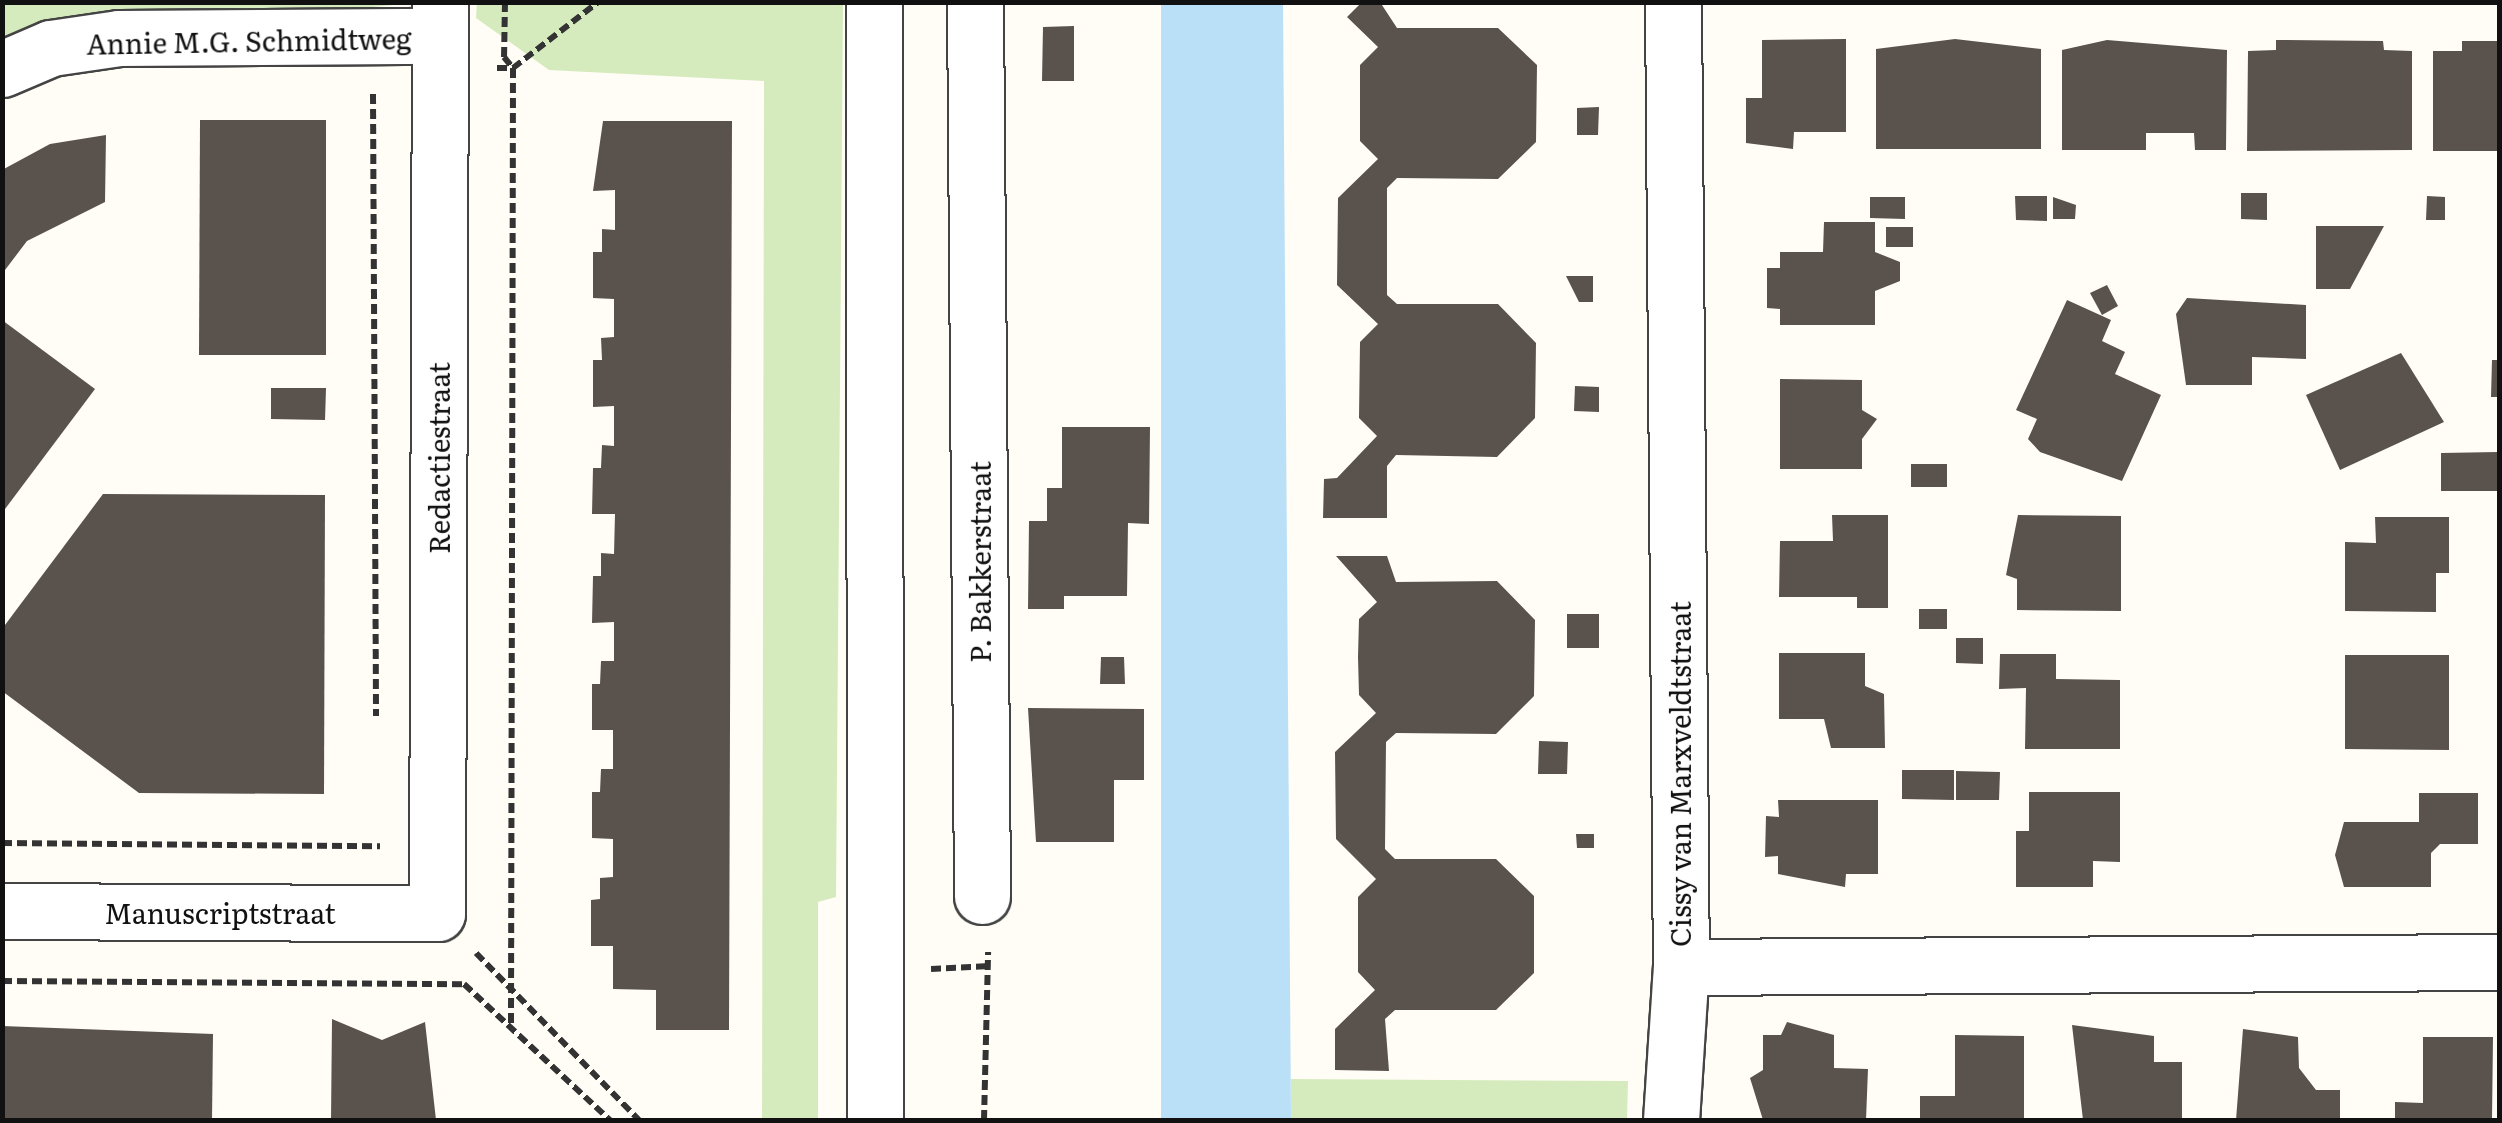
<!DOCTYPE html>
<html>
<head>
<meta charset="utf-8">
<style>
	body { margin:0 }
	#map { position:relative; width:2502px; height:1123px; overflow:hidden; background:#fffdf5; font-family:Literata,serif }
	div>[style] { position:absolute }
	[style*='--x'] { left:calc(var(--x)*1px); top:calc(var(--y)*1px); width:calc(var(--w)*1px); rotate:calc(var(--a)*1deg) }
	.green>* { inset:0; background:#d5ebbd }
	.water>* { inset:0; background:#b9e0f7 }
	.building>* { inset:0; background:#5a524d }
	.path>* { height:6px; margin-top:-3px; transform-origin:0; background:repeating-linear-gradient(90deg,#333 0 10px,transparent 0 15px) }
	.roads { filter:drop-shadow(2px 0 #444) drop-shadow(-2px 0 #444) drop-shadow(0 2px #444) drop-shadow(0 -2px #444) }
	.minor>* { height:55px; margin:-27.5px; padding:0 27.5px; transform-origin:27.5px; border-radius:27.5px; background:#fff }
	span { translate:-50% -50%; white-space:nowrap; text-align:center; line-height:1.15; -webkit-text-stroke:10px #fff; paint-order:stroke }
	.street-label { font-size:28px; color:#111 }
	.frame { position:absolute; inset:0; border:5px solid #111; pointer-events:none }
</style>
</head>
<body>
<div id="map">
	<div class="green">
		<div style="clip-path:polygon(477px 2px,843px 3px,836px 897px,818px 902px,818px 1120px,762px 1120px,764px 81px,549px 70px,476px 18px)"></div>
		<div style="clip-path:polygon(3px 3px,414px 3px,3px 43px)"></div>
		<div style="clip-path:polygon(1291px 1079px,1628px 1081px,1627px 1120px,1291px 1120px)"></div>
	</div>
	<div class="water">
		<div style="clip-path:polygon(1161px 3px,1283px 3px,1291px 1120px,1161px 1120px)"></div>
	</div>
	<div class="building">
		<div style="clip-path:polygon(1362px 2px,1380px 2px,1397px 28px,1498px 28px,1537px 65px,1536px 142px,1498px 179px,1397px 178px,1387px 188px,1387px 295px,1397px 304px,1498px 304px,1536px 343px,1535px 418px,1497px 457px,1396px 455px,1387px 466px,1387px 518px,1323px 518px,1324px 479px,1337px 478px,1377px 436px,1359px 418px,1360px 342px,1378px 324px,1337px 285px,1338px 198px,1378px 159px,1360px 141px,1360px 65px,1378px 47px,1347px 17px)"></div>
		<div style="clip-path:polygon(1074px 26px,1074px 81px,1042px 81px,1043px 27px)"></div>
		<div style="clip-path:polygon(1846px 39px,1846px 132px,1794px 132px,1793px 149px,1746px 143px,1746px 98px,1762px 98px,1762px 40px)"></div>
		<div style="clip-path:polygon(1955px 39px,2041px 49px,2041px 149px,1876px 149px,1876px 49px)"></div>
		<div style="clip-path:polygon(2107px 40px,2227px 50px,2226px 150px,2195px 150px,2194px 133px,2146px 133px,2146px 150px,2062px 150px,2062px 50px)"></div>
		<div style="clip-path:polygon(2276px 40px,2383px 41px,2384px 50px,2412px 51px,2412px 150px,2247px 151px,2248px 51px,2276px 50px)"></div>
		<div style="clip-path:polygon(2462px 41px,2500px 41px,2500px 151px,2433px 151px,2433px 51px,2462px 51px)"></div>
		<div style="clip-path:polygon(1599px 107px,1598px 135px,1577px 135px,1577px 108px)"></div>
		<div style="clip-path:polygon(200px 120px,326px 120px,326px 355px,199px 355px)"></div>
		<div style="clip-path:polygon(603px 121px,732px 121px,729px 1030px,656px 1030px,656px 990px,613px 989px,613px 946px,591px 946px,591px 900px,600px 899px,600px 878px,613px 877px,613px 839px,592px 838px,592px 792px,600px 792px,601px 769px,613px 769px,613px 730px,592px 730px,592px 684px,600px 684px,601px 661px,614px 661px,614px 622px,592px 623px,593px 576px,601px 576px,601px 553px,614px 554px,615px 514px,592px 514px,593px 468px,601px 468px,602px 445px,614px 446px,614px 406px,593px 407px,593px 360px,602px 360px,601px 338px,614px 337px,614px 299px,593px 298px,593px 252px,602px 252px,602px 229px,615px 230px,615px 190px,593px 191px)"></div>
		<div style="clip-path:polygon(106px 135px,105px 202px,27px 241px,2px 274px,2px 170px,50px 144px)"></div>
		<div style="clip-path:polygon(2241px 193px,2267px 193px,2267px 220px,2241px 219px)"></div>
		<div style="clip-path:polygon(2015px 196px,2047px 196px,2047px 221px,2016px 220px)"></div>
		<div style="clip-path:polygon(2427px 196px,2445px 197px,2445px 220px,2426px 220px)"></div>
		<div style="clip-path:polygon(1870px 197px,1905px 197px,1905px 219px,1870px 218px)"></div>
		<div style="clip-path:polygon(2053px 197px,2076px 205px,2075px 219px,2053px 219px)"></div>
		<div style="clip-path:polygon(1824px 222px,1875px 222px,1875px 252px,1900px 262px,1900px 281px,1875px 291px,1875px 325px,1780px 325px,1780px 309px,1767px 308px,1767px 268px,1780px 268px,1780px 252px,1823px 252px)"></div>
		<div style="clip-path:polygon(2316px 226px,2384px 226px,2350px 289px,2316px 289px)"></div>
		<div style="clip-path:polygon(1886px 227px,1913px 227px,1913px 247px,1886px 247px)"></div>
		<div style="clip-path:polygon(1566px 276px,1593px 276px,1593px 302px,1579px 302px)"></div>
		<div style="clip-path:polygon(2107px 285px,2118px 306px,2102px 315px,2090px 293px)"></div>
		<div style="clip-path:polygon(2187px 298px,2306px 305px,2306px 359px,2252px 357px,2252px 385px,2186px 385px,2176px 314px)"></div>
		<div style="clip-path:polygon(2067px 300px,2111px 320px,2102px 341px,2125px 352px,2115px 374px,2161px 395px,2122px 481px,2040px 452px,2028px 439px,2037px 419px,2016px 410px)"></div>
		<div style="clip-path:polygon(2px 320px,95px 389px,2px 513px)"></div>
		<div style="clip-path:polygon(2401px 353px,2444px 422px,2340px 470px,2306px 395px)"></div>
		<div style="clip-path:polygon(2492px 360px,2500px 360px,2500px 397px,2491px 397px)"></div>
		<div style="clip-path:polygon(1780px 379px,1862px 380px,1862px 410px,1877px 419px,1862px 439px,1862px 469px,1780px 469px)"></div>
		<div style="clip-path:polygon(1575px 386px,1599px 387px,1599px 412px,1574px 411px)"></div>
		<div style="clip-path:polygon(271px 388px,326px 388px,325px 420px,271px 419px)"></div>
		<div style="clip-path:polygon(1062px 427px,1150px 427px,1149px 524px,1128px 523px,1127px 596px,1064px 596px,1064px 609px,1028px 609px,1029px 521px,1047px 521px,1047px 488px,1062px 488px)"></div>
		<div style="clip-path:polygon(2498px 452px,2497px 491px,2441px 491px,2441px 453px)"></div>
		<div style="clip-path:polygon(1911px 464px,1947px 464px,1947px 487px,1911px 487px)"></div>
		<div style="clip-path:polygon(103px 494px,325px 495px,324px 794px,139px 793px,2px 691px,2px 629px)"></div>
		<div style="clip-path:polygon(1832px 515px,1888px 515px,1888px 608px,1857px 608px,1857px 597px,1779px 597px,1780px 541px,1833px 541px)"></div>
		<div style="clip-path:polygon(2018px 515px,2121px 516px,2121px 611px,2017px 610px,2017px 579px,2006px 575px)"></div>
		<div style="clip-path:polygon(2375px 517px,2449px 517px,2449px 573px,2436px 573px,2436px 612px,2345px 611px,2345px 542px,2376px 543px)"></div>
		<div style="clip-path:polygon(1336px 556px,1387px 556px,1396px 582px,1497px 581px,1535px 620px,1534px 696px,1496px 734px,1396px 733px,1386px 742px,1385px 849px,1395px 859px,1496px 859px,1534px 896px,1534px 973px,1496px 1010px,1395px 1010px,1385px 1019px,1389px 1071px,1335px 1070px,1335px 1029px,1375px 990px,1358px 972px,1358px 897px,1376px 879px,1336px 839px,1335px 752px,1376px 713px,1359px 695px,1358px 657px,1359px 619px,1377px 602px)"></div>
		<div style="clip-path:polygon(1919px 609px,1947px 609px,1947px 629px,1919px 629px)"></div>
		<div style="clip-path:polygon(1567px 614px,1599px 614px,1599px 648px,1567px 648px)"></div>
		<div style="clip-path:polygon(1956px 638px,1983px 638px,1983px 664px,1956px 663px)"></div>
		<div style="clip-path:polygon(1779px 653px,1865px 653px,1865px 686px,1884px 694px,1885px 748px,1831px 748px,1824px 719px,1779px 719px)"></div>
		<div style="clip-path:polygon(2000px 654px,2056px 654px,2056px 679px,2120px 680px,2120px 749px,2025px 749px,2026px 688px,1999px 689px)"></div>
		<div style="clip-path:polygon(2345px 655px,2449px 655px,2449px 750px,2345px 749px)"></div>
		<div style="clip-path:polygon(1101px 657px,1124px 657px,1125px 684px,1100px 684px)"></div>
		<div style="clip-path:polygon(1028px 708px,1144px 709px,1144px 780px,1114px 780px,1114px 842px,1036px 842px)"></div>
		<div style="clip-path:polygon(1539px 741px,1568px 742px,1567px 774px,1538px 774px)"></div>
		<div style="clip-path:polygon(1902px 770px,1954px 770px,1954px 800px,1902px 799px)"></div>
		<div style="clip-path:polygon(1956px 771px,2000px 772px,1999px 800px,1956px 800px)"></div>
		<div style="clip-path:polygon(2029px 792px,2120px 792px,2120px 862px,2093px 861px,2093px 887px,2016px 887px,2016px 831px,2029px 831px)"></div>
		<div style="clip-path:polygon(2419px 793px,2478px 793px,2478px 844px,2440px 844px,2431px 853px,2431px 887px,2344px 887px,2335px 855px,2344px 822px,2419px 822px)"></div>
		<div style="clip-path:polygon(1778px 800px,1878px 800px,1878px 874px,1846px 874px,1845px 887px,1778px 874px,1778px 856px,1765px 857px,1766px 816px,1779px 817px)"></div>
		<div style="clip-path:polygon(1576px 834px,1594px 834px,1594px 848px,1577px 848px)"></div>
		<div style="clip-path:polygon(332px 1019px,382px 1040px,425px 1022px,436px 1120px,331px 1120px)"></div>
		<div style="clip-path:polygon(1787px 1022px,1834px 1035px,1834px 1068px,1868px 1069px,1866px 1120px,1763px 1120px,1750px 1078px,1763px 1070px,1763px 1035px,1781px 1035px)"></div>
		<div style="clip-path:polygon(2072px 1025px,2154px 1036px,2154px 1062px,2182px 1062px,2182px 1120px,2083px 1120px)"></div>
		<div style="clip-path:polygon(2px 1026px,213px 1034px,212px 1120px,2px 1120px)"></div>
		<div style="clip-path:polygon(2243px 1029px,2298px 1037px,2299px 1068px,2316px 1090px,2340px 1090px,2340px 1120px,2236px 1120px)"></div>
		<div style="clip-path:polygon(1955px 1035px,2024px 1036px,2024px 1120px,1920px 1120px,1920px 1096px,1955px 1096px)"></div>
		<div style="clip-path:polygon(2423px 1037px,2493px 1037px,2492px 1120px,2395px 1120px,2395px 1102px,2423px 1103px)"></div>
	</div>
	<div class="path">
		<div style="--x:505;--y:2;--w:55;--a:91"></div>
		<div style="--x:504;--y:57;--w:14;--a:51"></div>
		<div style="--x:513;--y:68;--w:960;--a:90.12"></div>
		<div style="--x:497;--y:68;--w:16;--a:0"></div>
		<div style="--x:513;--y:68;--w:108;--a:-37.8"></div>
		<div style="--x:373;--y:94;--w:622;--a:89.72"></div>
		<div style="--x:2;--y:843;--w:378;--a:0.5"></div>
		<div style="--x:476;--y:953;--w:233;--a:45.7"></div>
		<div style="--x:931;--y:969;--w:59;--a:-2.9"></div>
		<div style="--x:2;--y:981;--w:462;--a:0.4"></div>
		<div style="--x:464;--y:984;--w:200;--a:43"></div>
		<div style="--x:984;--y:1120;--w:168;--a:-88.6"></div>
	</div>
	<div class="roads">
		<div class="minor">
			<div style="--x:874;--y:2;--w:1118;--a:89.95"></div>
			<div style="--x:975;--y:2;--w:894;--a:89.55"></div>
			<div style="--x:1673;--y:2;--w:965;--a:89.53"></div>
			<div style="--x:1681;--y:967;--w:819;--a:-0.35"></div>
			<div style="--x:2;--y:69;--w:53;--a:-23.2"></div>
			<div style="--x:51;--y:48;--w:69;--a:-8.4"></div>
			<div style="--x:119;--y:38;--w:321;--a:-0.4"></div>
			<div style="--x:2;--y:911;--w:435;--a:0.3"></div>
			<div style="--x:437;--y:913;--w:911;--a:-89.81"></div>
			<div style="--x:1671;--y:1120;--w:153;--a:-86.3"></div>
		</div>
	</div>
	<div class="street-label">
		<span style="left:249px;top:40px;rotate:-1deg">Annie M.G. Schmidtweg</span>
		<span style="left:438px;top:458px;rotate:-90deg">Redactiestraat</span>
		<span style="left:979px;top:562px;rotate:-90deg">P. Bakkerstraat</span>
		<span style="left:1679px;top:774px;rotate:-90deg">Cissy van Marxveldtstraat</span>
		<span style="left:220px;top:912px">Manuscriptstraat</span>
	</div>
	<div class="frame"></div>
</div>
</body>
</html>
